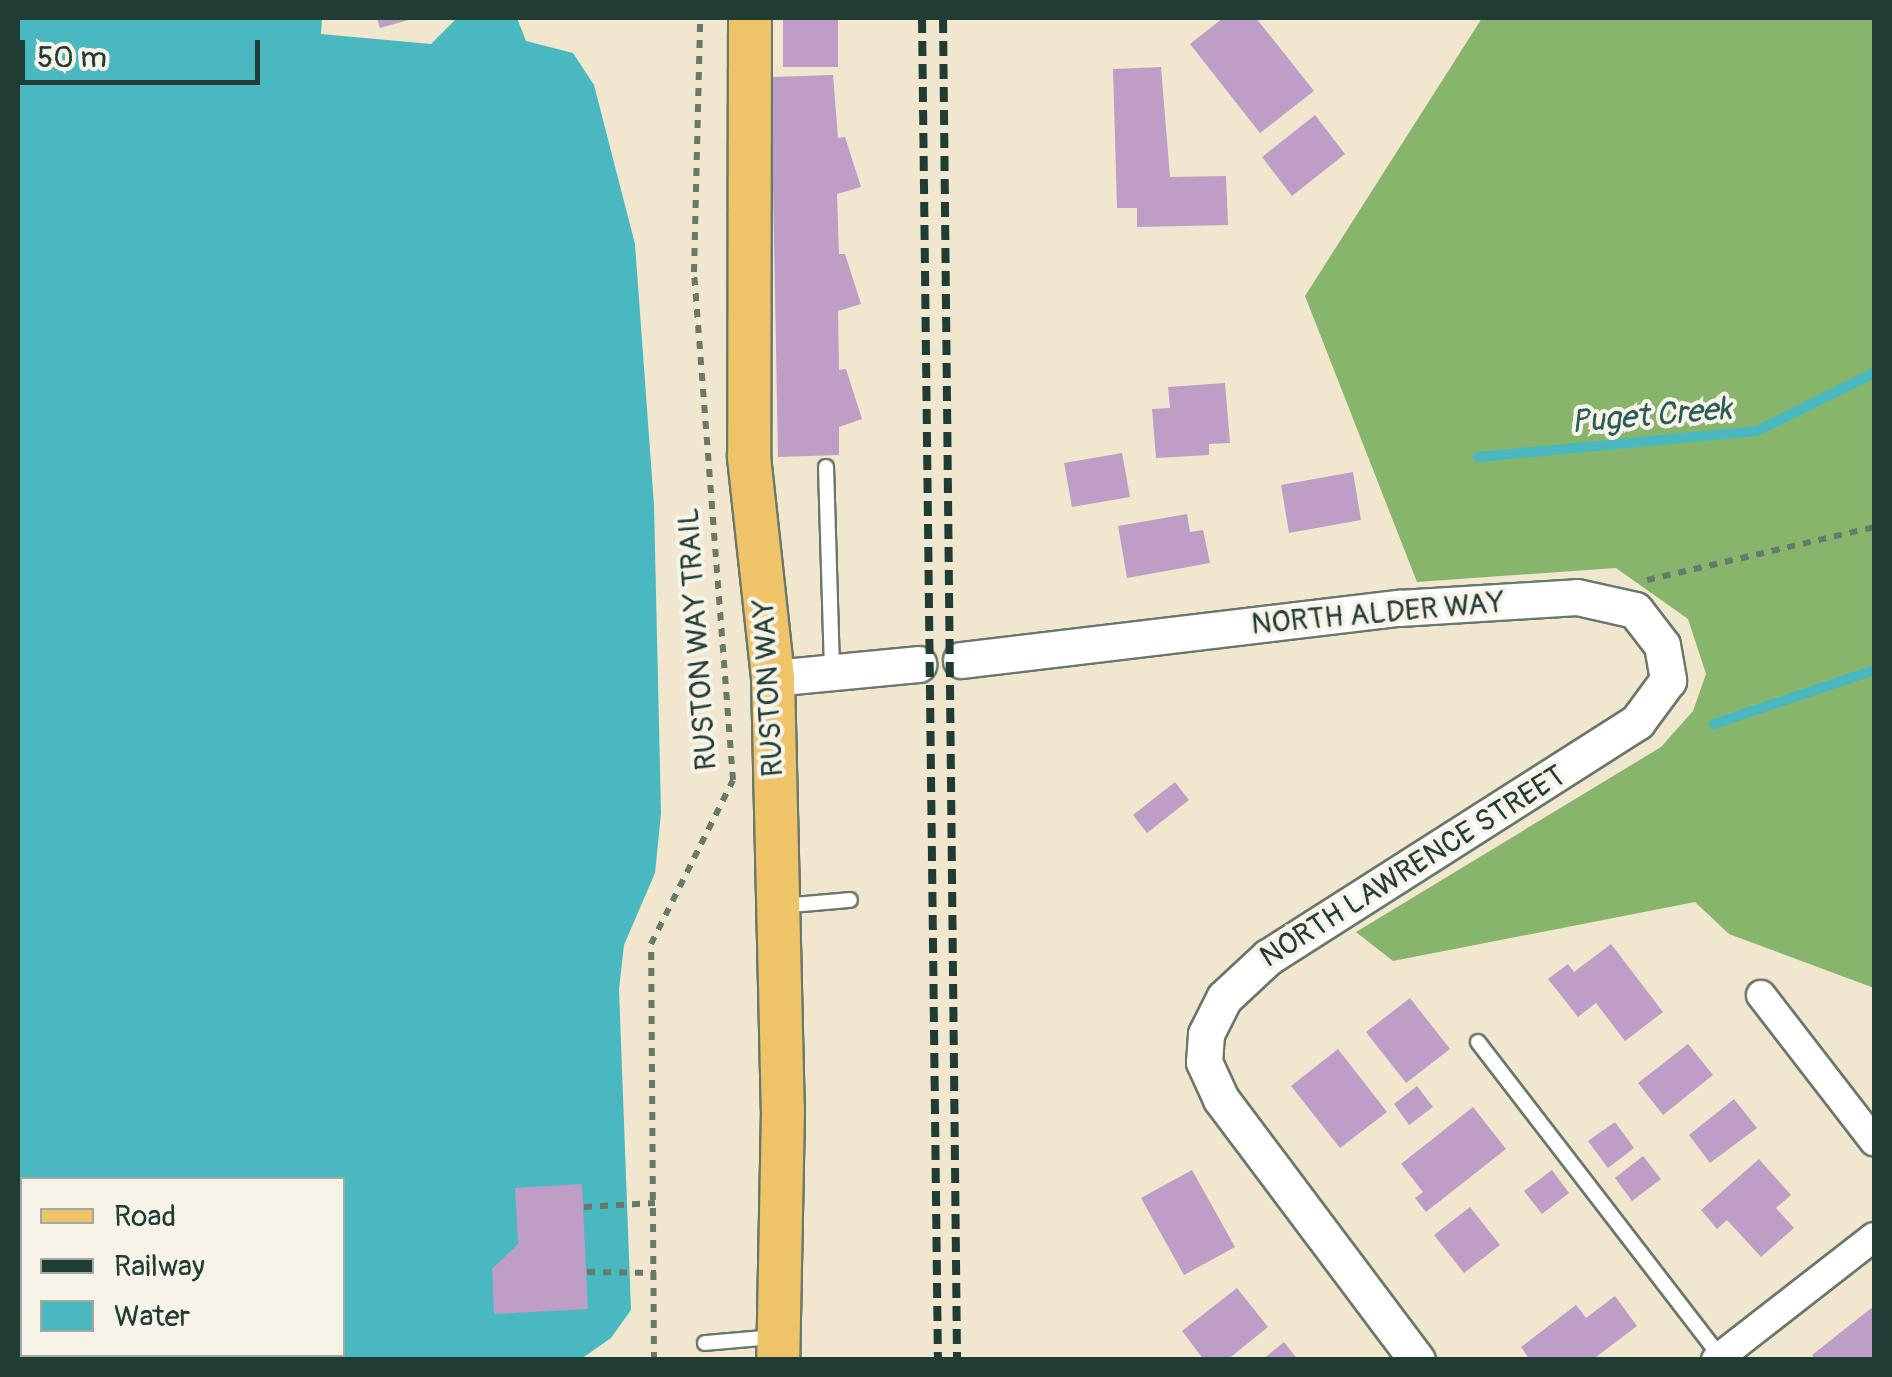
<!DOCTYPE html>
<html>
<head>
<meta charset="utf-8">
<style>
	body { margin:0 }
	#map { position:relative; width:1892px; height:1377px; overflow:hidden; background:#f0e7ce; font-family:Pangolin,sans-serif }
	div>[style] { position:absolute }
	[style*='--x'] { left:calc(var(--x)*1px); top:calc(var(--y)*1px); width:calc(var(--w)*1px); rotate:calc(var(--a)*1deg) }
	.forest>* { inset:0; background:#88b56c }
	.water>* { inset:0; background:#49b8c0 }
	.stream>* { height:10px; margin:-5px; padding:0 5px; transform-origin:5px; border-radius:5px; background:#49b8c0 }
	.building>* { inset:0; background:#be9ec7 }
	.path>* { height:6px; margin-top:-3px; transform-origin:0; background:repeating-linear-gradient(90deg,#68786a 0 8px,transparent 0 16px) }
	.roads { filter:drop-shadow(2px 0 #68786a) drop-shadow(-2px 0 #68786a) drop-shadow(0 2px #68786a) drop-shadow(0 -2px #68786a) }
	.service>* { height:14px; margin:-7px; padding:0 7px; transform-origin:7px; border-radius:7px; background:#fff }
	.minor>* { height:28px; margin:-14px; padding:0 14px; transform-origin:14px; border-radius:14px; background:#fff }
	.tertiary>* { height:35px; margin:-17.5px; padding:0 17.5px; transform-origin:17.5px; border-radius:17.5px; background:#fff }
	.primary>* { height:42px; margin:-21px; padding:0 21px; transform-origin:21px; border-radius:21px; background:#efc469 }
	.rail>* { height:8px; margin-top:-4px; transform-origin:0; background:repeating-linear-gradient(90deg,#1f3d34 0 15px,transparent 0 23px) }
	span { translate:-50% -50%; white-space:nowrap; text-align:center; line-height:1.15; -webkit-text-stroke:8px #f7f3e8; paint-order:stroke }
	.street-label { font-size:30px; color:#1f3d34 }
	.water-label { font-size:32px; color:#2a5c57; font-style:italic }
	.frame { position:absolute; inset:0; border:20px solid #1f3d34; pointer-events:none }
	.legend { position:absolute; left:20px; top:1177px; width:325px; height:180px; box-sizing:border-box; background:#f7f3e8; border:2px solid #a1aaa0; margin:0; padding:12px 18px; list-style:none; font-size:30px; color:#1f3d34 }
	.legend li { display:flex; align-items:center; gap:20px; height:50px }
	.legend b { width:50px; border:2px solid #a1aaa0 }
	.scale { position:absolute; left:20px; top:40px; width:240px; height:45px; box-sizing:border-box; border:5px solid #1f3d34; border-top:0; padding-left:12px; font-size:30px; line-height:35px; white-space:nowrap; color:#1f3d34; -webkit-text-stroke:8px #f7f3e8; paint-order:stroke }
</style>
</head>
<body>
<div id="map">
	<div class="forest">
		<div style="clip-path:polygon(1482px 18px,1874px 18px,1874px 988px,1729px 934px,1695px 902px,1393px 961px,1356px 932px,1661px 747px,1693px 711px,1706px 674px,1688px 619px,1616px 568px,1417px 582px,1305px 296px)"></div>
	</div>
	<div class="water">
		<div style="clip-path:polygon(evenodd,18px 18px,322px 18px,321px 34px,431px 44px,456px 19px,517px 18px,526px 41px,573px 53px,594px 85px,635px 244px,654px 505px,661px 813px,655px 873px,624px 945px,619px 989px,631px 1310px,611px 1338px,581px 1359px,18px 1359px,18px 18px,22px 1180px,342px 1180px,342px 1354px,22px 1354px,22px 1180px)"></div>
	</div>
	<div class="stream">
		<div style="--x:1478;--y:457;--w:280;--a:-5.3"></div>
		<div style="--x:1757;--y:431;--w:131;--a:-26.4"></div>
		<div style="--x:1714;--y:724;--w:169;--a:-18.6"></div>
	</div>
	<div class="building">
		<div style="clip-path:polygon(377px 18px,412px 18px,412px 19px,380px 28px)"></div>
		<div style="clip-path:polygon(783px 18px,838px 18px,838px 67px,783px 67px)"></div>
		<div style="clip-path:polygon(1223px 18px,1256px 18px,1314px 91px,1260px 133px,1190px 44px)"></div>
		<div style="clip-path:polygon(1161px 67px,1170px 177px,1226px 176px,1228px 225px,1137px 227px,1137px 208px,1117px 208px,1113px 69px)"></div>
		<div style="clip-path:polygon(833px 75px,838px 138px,845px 137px,861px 187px,837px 194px,839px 254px,845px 254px,861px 304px,838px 311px,839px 370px,846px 369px,862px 419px,839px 427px,839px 455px,778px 457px,771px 77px)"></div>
		<div style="clip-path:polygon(1315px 115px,1345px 154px,1292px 196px,1262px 157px)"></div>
		<div style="clip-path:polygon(1225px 383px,1230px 443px,1209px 444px,1209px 455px,1156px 458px,1152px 409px,1170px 408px,1168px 387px)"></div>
		<div style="clip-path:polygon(1122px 453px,1130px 497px,1072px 507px,1064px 463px)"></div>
		<div style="clip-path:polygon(1353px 472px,1361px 520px,1289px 533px,1281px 485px)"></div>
		<div style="clip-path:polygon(1187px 514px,1190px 532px,1203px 530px,1210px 563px,1127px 578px,1118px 526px)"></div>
		<div style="clip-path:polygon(1175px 782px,1189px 800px,1147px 833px,1133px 815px)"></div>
		<div style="clip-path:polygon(1611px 944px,1663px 1012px,1625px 1041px,1596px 1003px,1578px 1017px,1548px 979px,1568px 964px,1574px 972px)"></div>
		<div style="clip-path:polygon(1410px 998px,1450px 1049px,1406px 1083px,1366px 1032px)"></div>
		<div style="clip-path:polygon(1688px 1044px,1713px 1075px,1663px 1115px,1638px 1083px)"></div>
		<div style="clip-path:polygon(1338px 1049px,1387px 1112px,1340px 1148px,1291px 1086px)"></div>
		<div style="clip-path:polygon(1417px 1086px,1433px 1107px,1409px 1125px,1394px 1104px)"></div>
		<div style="clip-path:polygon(1734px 1099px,1757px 1128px,1710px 1163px,1689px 1135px)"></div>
		<div style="clip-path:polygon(1473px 1107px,1506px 1149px,1426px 1212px,1415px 1198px,1423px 1192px,1401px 1164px)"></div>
		<div style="clip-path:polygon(1615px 1122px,1634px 1148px,1608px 1168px,1588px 1141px)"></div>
		<div style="clip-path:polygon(1643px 1156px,1661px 1179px,1632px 1201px,1615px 1178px)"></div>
		<div style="clip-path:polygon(1759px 1159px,1791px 1195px,1776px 1208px,1794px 1228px,1761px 1257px,1727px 1220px,1717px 1229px,1701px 1210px)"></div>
		<div style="clip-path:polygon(1192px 1170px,1235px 1247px,1184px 1275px,1141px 1198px)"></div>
		<div style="clip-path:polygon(1552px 1170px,1569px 1193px,1542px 1214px,1524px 1191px)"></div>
		<div style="clip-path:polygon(582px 1184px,588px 1309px,494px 1314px,492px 1269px,518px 1244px,515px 1188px)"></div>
		<div style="clip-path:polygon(1470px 1207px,1500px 1245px,1464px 1273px,1434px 1235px)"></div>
		<div style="clip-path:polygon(1237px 1288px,1268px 1327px,1227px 1360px,1204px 1360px,1182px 1331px)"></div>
		<div style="clip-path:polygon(1615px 1296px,1637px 1326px,1592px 1360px,1530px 1360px,1521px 1347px,1576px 1305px,1586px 1318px)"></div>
		<div style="clip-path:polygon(1874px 1306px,1874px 1360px,1816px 1360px,1812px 1355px)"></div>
		<div style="clip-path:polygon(1284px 1342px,1298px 1360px,1262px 1360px)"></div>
	</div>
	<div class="path">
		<div style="--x:1647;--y:580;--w:233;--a:-13.1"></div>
		<div style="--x:584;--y:1207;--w:71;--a:-3.2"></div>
		<div style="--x:587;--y:1272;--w:69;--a:0.8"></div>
		<div style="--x:654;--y:1360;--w:416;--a:-90.4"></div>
		<div style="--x:651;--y:944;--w:183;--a:-63.4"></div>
		<div style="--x:733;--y:780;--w:509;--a:-94.39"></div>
		<div style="--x:694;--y:272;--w:254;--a:-88.6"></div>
	</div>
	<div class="roads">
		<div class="service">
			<div style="--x:826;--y:467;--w:205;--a:88.3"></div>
			<div style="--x:781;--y:906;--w:69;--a:-5"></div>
			<div style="--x:1478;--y:1042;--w:400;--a:52.4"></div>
			<div style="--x:705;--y:1343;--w:69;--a:-5"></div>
		</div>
		<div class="minor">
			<div style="--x:1761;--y:995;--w:185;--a:52.3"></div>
			<div style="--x:1716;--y:1360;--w:200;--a:-37.9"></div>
		</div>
		<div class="tertiary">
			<div style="--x:961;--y:660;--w:441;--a:-6.8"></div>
			<div style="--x:1399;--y:608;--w:178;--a:-3.5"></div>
			<div style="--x:1577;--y:597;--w:59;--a:12.6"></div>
			<div style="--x:1635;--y:610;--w:44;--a:52.4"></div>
			<div style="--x:1662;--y:645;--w:36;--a:80"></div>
			<div style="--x:1668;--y:680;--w:52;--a:126.4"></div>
			<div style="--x:1637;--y:722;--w:437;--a:147.5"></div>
			<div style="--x:1268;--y:957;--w:60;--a:137"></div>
			<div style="--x:1224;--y:998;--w:40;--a:116.6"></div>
			<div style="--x:1206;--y:1034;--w:28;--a:94"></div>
			<div style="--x:1204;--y:1062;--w:41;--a:65.3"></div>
			<div style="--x:1221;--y:1099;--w:326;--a:53.1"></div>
			<div style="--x:773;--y:678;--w:146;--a:-5.5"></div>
		</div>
		<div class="primary">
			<div style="--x:750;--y:18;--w:439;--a:90.1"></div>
			<div style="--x:749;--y:457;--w:222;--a:83.8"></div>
			<div style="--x:773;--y:678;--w:432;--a:88.7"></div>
			<div style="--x:783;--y:1110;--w:250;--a:91.1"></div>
		</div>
	</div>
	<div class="rail">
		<div style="--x:922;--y:18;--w:1342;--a:89.32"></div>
		<div style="--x:943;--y:18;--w:1342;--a:89.4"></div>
	</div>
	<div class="street-label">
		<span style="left:1378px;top:614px;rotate:-5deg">NORTH ALDER WAY</span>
		<span style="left:698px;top:639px;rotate:-94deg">RUSTON WAY TRAIL</span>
		<span style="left:769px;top:688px;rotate:-93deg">RUSTON WAY</span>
		<span style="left:1413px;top:867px;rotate:-32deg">NORTH LAWRENCE STREET</span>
	</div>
	<div class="water-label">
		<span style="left:1651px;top:416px;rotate:-5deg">Puget Creek</span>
	</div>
	<div class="frame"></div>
	<ul class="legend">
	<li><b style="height:12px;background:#efc469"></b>Road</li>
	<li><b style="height:12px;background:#1f3d34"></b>Railway</li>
	<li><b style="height:28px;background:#49b8c0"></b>Water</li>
	</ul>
	<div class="scale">50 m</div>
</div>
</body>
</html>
